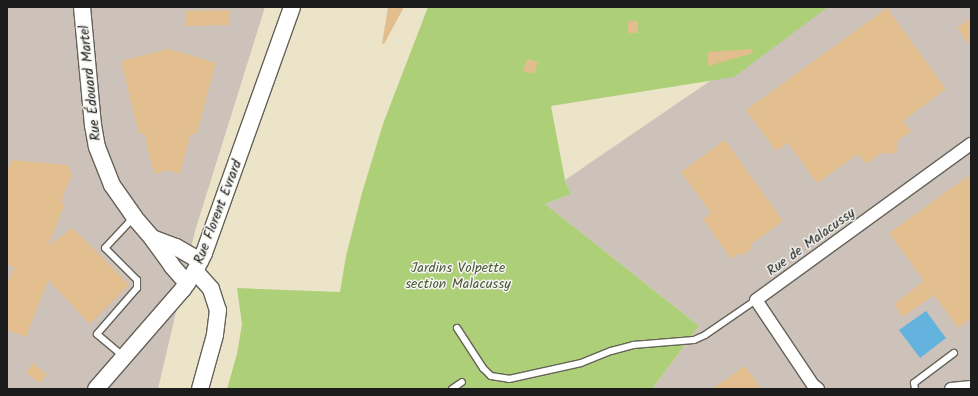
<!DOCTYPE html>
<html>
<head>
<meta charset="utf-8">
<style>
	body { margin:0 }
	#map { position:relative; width:978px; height:396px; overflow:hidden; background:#ece4c8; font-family:Kalam,sans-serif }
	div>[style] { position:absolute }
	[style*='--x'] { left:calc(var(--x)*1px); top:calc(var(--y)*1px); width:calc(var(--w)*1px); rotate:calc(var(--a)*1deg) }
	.industrial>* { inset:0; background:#ccc2b9 }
	.green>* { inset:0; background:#adcf78 }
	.water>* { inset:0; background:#64b3de }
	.building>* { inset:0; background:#e2bd8d }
	.roads { filter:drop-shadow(1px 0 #656258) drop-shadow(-1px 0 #656258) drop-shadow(0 1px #656258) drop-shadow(0 -1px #656258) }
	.service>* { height:6px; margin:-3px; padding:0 3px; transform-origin:3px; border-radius:3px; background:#fff }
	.minor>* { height:12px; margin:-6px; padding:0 6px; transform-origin:6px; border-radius:6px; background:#fff }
	.tertiary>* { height:16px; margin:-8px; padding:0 8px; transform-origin:8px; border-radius:8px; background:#fff }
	span { translate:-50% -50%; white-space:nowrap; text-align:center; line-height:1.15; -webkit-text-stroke:3px #f6f6f2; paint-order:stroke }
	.street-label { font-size:14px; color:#1c1c1c }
	.park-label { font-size:14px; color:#4f5b3c }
	.frame { position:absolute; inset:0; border:8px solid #1c1c1c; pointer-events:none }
</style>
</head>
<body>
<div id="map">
	<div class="industrial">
		<div style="clip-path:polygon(7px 7px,265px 7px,195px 231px,158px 389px,7px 389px)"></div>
		<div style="clip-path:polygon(818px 7px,971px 7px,971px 389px,652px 389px,699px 326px,545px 204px,571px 194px,565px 180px)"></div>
	</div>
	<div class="green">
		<div style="clip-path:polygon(428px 7px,828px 7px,734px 77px,551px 106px,565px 180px,571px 194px,545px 204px,699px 326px,652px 389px,227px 389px,237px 354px,242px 324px,237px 288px,340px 292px,346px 256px,362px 193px,383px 124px)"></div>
	</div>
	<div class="water">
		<div style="clip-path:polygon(926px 311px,946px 338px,920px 358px,899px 330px)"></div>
	</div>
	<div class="building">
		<div style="clip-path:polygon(388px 7px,404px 7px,384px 44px,382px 44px)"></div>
		<div style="clip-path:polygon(887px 8px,946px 89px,903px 121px,911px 131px,898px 140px,896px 154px,881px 153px,866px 164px,858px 154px,817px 183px,788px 143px,776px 151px,746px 110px)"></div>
		<div style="clip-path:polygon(230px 10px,230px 25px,186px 26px,186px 11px)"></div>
		<div style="clip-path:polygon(971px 18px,971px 47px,957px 28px)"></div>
		<div style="clip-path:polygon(628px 21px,638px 21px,638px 33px,628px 33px)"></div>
		<div style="clip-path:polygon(169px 49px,216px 63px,196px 135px,191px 133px,180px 174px,167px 170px,154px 174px,144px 133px,139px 134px,121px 61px)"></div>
		<div style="clip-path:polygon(752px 49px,753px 53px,708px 66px,708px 52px)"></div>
		<div style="clip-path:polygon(527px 59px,538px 62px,534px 74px,523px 71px)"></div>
		<div style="clip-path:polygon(725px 140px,783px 221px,750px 245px,752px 248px,741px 256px,739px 253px,731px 259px,703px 219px,711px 213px,681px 172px)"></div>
		<div style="clip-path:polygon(12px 160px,68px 165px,72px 174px,61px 202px,65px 203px,48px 246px,73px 228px,129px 285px,90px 324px,48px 280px,26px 337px,7px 330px,7px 285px,14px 267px,7px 265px,7px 172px)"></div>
		<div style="clip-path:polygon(971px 174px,971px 318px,958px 328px,934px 295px,903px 317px,894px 304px,924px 281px,889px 233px)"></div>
		<div style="clip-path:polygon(33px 363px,47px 375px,39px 383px,26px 372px)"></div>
		<div style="clip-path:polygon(745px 366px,761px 389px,712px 389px)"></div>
	</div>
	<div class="roads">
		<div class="service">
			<div style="--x:457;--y:328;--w:48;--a:57"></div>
			<div style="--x:483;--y:368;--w:11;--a:45"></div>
			<div style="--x:491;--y:376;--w:18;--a:9"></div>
			<div style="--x:509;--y:379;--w:74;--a:-12.5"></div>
			<div style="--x:581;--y:363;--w:32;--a:-22"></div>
			<div style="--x:611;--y:351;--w:23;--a:-15"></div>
			<div style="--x:633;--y:345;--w:61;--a:-4.7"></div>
			<div style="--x:694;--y:340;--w:12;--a:-24"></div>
			<div style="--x:705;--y:335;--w:62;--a:-34.5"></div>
			<div style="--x:123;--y:356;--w:34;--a:-140"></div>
			<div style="--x:97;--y:334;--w:61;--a:-49"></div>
			<div style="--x:137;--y:288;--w:8;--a:-90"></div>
			<div style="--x:137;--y:280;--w:45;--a:-135"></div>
			<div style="--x:105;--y:248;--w:42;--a:-46.9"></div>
			<div style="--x:452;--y:389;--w:12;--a:-35"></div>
			<div style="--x:915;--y:389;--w:6;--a:-99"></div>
			<div style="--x:914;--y:383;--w:50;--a:-36.9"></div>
		</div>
		<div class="minor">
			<div style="--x:818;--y:389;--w:6;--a:-141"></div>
			<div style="--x:813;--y:385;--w:102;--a:-123.8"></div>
			<div style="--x:756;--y:300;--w:266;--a:-36"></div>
			<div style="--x:951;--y:389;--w:20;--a:-6"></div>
		</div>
		<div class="tertiary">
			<div style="--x:82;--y:7;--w:119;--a:84.7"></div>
			<div style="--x:93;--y:125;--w:22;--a:80"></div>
			<div style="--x:97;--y:147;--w:41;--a:68.5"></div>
			<div style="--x:112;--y:185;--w:39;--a:55"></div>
			<div style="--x:134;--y:217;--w:28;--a:49"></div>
			<div style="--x:152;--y:238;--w:34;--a:54"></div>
			<div style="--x:172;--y:266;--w:23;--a:49"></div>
			<div style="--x:152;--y:238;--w:26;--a:21"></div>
			<div style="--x:176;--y:247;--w:28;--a:30"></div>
			<div style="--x:195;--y:271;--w:24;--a:48"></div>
			<div style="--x:211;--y:289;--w:22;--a:72"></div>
			<div style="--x:218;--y:310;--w:25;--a:97"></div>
			<div style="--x:215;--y:335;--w:56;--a:105.5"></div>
			<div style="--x:96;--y:389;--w:133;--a:-49"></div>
			<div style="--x:183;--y:289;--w:22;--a:-56"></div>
			<div style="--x:195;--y:271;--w:20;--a:-63"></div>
			<div style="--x:204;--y:253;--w:261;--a:-70.3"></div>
		</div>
	</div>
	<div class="street-label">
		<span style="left:90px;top:83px;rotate:-96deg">Rue Édouard Martel</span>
		<span style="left:218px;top:212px;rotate:-69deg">Rue Florent Evrard</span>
		<span style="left:811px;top:242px;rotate:-36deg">Rue de Malacussy</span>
	</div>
	<div class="park-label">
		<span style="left:458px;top:276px">Jardins Volpette<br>section Malacussy</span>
	</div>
	<div class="frame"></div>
</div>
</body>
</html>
